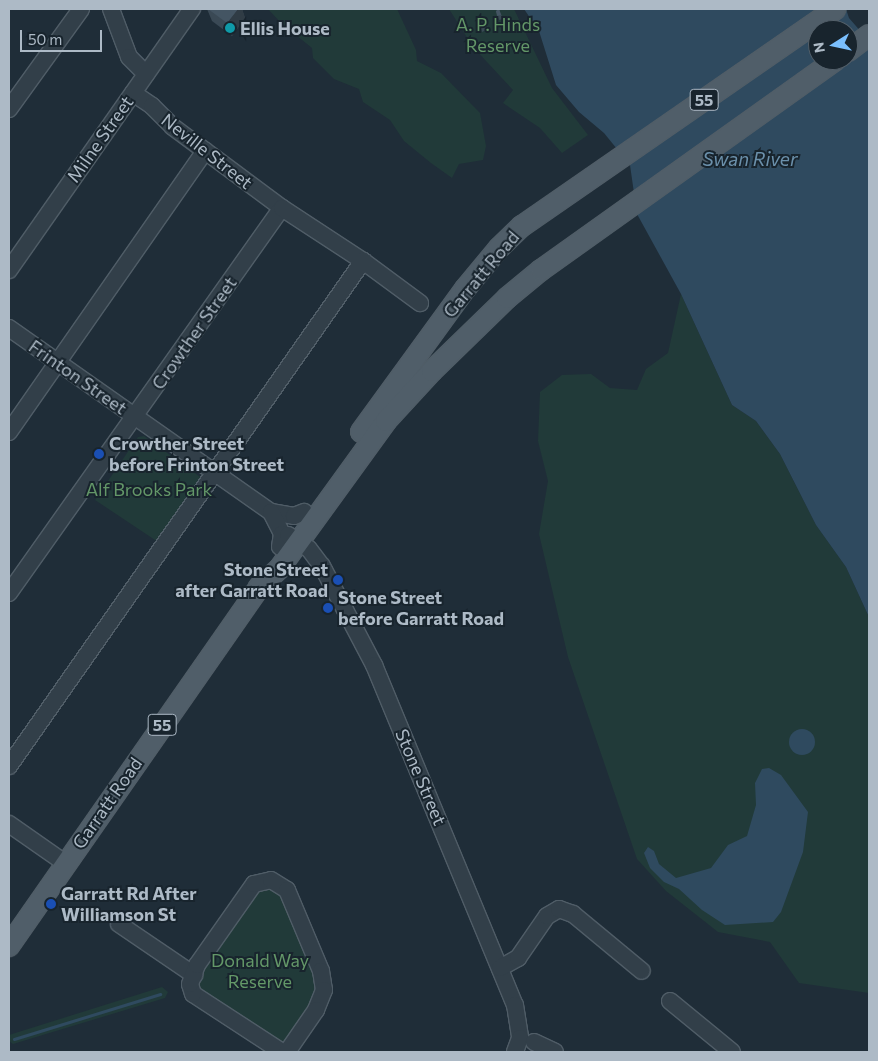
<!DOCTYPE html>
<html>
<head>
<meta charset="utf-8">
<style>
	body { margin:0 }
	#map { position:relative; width:878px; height:1061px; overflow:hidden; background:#1f2d38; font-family:Commissioner,sans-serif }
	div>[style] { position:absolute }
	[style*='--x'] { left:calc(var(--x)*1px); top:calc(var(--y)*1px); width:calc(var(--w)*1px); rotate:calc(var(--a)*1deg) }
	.green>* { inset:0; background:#213a39 }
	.water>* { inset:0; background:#2f4a5f }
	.round { border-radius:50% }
	.stream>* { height:3px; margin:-1.5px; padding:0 1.5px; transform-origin:1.5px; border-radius:1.5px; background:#2f4a5f }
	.roads { filter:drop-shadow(1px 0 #505d67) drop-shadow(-1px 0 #505d67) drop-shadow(0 1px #505d67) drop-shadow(0 -1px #505d67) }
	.minor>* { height:16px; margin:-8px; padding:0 8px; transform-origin:8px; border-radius:8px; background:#323f49 }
	.major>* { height:20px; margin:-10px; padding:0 10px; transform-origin:10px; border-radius:10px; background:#505e69 }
	.wall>* { inset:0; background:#3a4955 }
	.shaded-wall>* { inset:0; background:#303c45 }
	.building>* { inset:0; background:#445563 }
	.dots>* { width:14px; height:14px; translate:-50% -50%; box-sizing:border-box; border:2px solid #18242d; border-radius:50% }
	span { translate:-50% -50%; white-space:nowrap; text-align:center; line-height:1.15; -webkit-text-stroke:4px #18242d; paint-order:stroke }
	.shield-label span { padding:1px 4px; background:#18242d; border:1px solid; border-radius:4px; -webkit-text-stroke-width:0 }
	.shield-label { font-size:16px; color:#adbac6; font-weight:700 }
	.park-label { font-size:18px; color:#639768 }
	.poi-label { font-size:18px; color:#adbac6; font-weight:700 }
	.left { translate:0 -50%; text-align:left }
	.right { translate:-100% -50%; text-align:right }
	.street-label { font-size:18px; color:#adbac6 }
	.water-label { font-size:19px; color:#6b90ab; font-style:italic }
	.frame { position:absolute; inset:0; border:10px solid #adbac6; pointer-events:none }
	.north { position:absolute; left:808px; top:20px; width:50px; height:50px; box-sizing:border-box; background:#18242d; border:1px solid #54606a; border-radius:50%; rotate:260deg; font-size:14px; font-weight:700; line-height:20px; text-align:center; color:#adbac6 }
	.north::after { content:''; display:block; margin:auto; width:18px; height:22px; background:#7abffe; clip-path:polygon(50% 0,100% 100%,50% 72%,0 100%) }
	.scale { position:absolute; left:20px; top:30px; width:82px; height:22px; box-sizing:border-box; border:2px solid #adbac6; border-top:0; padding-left:6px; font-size:15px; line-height:18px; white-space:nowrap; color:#adbac6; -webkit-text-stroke:4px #18242d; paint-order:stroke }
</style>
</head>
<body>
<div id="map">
	<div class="green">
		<div style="clip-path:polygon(268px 9px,397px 9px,416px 50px,417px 61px,441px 73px,480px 113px,486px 146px,483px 160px,459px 164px,452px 178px,431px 163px,404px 141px,390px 120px,363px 102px,359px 89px,334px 79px,313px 58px,312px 48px,281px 23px)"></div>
		<div style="clip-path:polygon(449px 9px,514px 9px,552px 88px,588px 135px,562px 153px,540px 128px,503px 103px,513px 90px,473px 47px)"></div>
		<div style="clip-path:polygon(681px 294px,732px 405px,756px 421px,780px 454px,816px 525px,846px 567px,869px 617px,869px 993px,799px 983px,770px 942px,718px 932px,666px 891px,637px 859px,568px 657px,539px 534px,548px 481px,538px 441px,540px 392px,562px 375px,591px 374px,610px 388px,637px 390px,646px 369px,668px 353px)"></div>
		<div style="clip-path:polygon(144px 436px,203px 479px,158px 542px,95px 500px,138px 437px)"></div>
		<div style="clip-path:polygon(254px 884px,287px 890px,321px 971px,316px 1010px,292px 1052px,193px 994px,197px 965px)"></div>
		<div style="clip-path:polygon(162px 987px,168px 992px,165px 998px,13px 1044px,9px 1041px,9px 1035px)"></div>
	</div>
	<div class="water">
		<div style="clip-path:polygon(evenodd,524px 9px,846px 9px,849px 18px,869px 41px,869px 617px,846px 567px,816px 525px,780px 454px,756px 421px,732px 405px,681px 294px,637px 214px,630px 165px,604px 133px,579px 112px,556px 85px,539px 31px,524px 9px,818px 30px,848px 30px,848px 60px,818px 60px,818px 30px)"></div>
		<div class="round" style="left:789px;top:729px;width:26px;height:26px"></div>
		<div style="clip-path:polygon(769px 768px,781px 775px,808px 812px,803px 852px,781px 912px,773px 922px,725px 925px,702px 910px,679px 889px,664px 882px,650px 868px,644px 853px,648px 847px,654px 851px,659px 864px,676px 878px,711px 868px,728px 845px,747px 836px,756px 805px,755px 783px,762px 769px)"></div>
	</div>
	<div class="stream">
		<div style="--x:14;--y:1039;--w:153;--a:-17.1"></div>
	</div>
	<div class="roads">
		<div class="minor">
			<div style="--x:111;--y:9;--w:51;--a:69.4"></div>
			<div style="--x:129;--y:57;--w:24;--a:45"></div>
			<div style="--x:133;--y:93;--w:23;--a:34"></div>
			<div style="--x:152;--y:106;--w:30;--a:45"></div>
			<div style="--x:173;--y:127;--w:136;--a:36.6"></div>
			<div style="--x:9;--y:109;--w:123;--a:-54.2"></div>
			<div style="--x:9;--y:270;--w:319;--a:-55"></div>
			<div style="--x:9;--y:328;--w:320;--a:35.1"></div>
			<div style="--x:271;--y:512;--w:23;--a:10"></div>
			<div style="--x:294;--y:516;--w:11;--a:-22"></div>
			<div style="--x:9;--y:432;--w:343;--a:-55.1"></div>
			<div style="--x:271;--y:512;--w:25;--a:63"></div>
			<div style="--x:282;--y:534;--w:13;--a:99"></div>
			<div style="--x:288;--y:535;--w:25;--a:34"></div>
			<div style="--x:309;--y:549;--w:21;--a:53"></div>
			<div style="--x:322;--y:566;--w:112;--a:62.3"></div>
			<div style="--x:374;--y:665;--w:368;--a:67.5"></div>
			<div style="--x:515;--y:1005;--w:33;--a:81"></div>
			<div style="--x:520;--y:1038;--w:15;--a:110"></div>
			<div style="--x:9;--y:593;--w:472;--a:-54.7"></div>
			<div style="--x:282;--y:208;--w:97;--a:33.2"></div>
			<div style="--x:363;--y:261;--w:71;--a:36.4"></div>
			<div style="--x:9;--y:766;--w:617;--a:-54.97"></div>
			<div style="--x:9;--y:824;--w:68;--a:34.9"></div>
			<div style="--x:119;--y:924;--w:91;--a:34.2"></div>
			<div style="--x:500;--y:968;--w:21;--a:-29"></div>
			<div style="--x:518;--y:958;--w:51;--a:-55.4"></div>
			<div style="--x:547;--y:916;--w:14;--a:-30"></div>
			<div style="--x:559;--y:909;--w:15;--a:20"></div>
			<div style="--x:573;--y:914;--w:89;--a:39.6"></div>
			<div style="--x:670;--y:1001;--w:80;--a:39.4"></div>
			<div style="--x:534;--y:1042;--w:23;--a:25"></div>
			<div style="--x:282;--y:1052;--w:106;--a:-146.9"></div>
			<div style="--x:193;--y:994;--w:10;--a:-107"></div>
			<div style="--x:190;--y:984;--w:20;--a:-70"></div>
			<div style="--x:197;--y:965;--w:99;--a:-54.9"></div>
			<div style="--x:254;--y:884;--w:17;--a:-13"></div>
			<div style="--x:271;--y:880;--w:19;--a:32"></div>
			<div style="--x:287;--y:890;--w:88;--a:67.2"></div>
			<div style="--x:321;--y:971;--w:19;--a:81"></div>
			<div style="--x:324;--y:990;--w:22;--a:112"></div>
			<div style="--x:316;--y:1010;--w:51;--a:124.6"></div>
		</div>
		<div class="major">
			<div style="--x:848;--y:51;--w:26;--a:-37"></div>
			<div style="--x:361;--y:432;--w:177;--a:-54"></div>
			<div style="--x:465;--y:289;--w:53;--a:-50.3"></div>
			<div style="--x:499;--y:248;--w:32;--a:-44"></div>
			<div style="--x:522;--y:226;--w:381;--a:-34.7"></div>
			<div style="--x:9;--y:946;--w:437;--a:-55.1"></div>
			<div style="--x:259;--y:587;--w:27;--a:-42"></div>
			<div style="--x:279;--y:569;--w:183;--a:-54.1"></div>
			<div style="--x:386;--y:421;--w:68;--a:-47.4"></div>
			<div style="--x:432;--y:371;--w:105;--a:-44.2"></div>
			<div style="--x:507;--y:298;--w:44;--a:-39.5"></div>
			<div style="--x:541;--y:270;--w:361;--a:-35.5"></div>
		</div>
	</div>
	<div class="wall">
		<div style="clip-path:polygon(207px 9px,242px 9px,245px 18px,232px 36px,212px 21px)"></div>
		<div style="clip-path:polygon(499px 9px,503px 19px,499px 20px,496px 11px)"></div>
		<div style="clip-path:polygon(480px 25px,487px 25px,488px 29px,482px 32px)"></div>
	</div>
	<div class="shaded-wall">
		<div style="clip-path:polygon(238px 9px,242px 9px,245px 18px,232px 36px,227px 23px)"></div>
	</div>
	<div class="building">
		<div style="clip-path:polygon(208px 9px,238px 9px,227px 23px)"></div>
		<div style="clip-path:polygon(499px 9px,501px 15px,497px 16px,496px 11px)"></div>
		<div style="clip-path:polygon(485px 22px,487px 25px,481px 28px,480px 25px)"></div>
	</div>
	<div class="dots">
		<div style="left:230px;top:28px;background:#0f9aa8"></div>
		<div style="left:99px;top:454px;background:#1a4fb4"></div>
		<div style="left:338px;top:580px;background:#1a4fb4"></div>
		<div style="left:328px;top:608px;background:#1a4fb4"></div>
		<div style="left:51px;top:904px;background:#1a4fb4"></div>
	</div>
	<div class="shield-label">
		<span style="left:704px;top:100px">55</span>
		<span style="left:162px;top:725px">55</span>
	</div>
	<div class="park-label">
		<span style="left:498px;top:35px">A. P. Hinds<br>Reserve</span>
		<span style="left:149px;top:489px">Alf Brooks Park</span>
		<span style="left:260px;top:971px">Donald Way<br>Reserve</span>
	</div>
	<div class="poi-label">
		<span class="left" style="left:240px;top:28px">Ellis House</span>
		<span class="left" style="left:109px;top:454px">Crowther Street<br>before Frinton Street</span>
		<span class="right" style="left:328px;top:580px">Stone Street<br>after Garratt Road</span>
		<span class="left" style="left:338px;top:608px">Stone Street<br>before Garratt Road</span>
		<span class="left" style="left:61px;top:904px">Garratt Rd After<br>Williamson St</span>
	</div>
	<div class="street-label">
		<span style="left:100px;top:139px;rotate:-55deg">Milne Street</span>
		<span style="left:207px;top:151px;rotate:38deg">Neville Street</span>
		<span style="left:481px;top:274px;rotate:-50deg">Garratt Road</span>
		<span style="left:194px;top:333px;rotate:-55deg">Crowther Street</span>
		<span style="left:78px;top:377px;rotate:35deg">Frinton Street</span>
		<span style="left:421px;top:777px;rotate:67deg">Stone Street</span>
		<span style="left:107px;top:803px;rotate:-55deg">Garratt Road</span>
	</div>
	<div class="water-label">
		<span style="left:750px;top:159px">Swan River</span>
	</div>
	<div class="frame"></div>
	<div class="north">N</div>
	<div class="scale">50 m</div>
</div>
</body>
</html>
